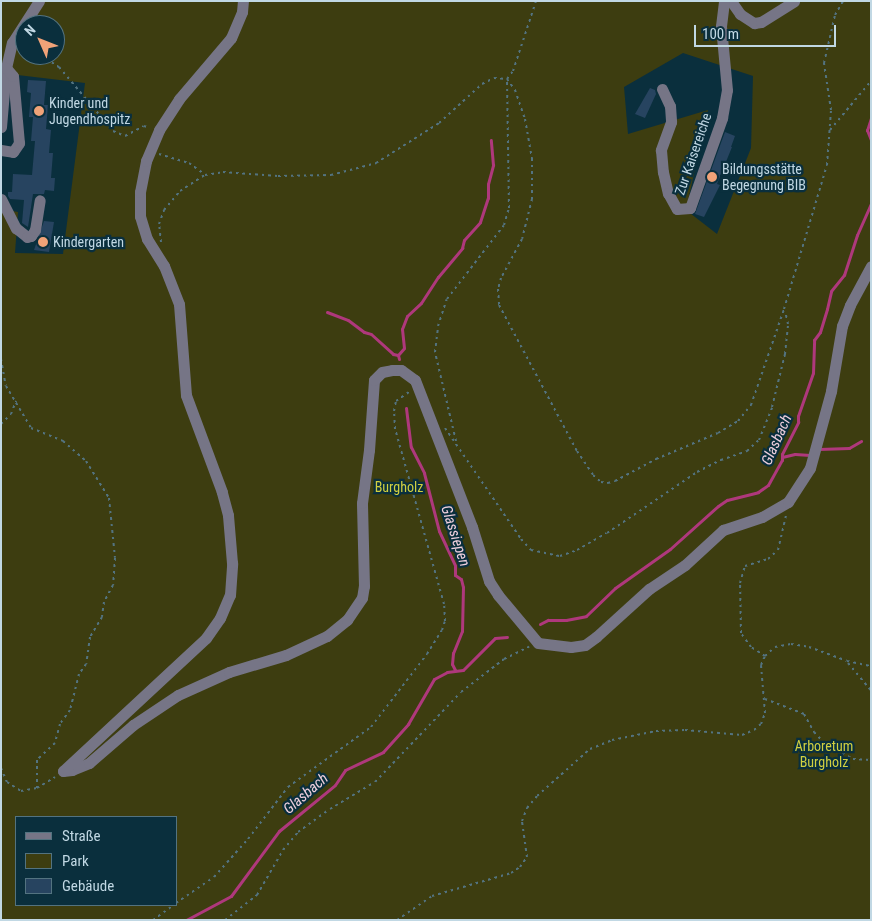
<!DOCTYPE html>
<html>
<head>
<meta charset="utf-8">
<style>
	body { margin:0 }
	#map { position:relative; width:872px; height:921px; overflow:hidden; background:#0a2f3d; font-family:"Roboto Condensed",sans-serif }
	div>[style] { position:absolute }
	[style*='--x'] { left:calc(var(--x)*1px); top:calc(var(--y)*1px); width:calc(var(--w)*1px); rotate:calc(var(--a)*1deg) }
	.green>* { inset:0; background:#3d3d10 }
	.stream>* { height:3px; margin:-1.5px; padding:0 1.5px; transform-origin:1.5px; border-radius:1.5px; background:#af387c }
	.building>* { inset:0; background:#274460 }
	.path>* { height:2px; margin-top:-1px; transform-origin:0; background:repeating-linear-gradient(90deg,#537380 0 2.5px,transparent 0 6.5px) }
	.minor>* { height:11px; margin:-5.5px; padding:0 5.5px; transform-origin:5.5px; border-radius:5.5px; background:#767586 }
	.dots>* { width:14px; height:14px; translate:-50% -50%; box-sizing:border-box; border:2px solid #0a2f3d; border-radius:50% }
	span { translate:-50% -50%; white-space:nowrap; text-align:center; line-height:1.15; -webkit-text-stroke:4.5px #0a2f3d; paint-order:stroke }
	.poi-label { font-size:14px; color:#c1d8e4 }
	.left { translate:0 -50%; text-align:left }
	.street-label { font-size:14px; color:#c1d8e4 }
	.park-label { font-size:14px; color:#d1d040 }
	.water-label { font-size:15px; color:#efd0de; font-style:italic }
	.frame { position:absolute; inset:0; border:2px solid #c1d8e4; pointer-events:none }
	.legend { position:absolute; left:15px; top:816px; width:162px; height:90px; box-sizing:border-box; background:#0a2f3d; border:1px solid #537380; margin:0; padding:6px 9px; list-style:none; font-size:15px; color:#c1d8e4 }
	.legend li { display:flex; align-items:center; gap:10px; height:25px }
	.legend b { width:25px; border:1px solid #537380 }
	.north { position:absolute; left:15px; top:15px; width:50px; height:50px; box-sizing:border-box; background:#0a2f3d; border:1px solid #537380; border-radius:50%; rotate:314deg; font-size:14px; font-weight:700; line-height:20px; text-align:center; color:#c1d8e4 }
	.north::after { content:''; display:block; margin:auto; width:18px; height:22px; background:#f0a278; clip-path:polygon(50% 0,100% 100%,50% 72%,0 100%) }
	.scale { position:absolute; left:694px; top:25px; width:142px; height:22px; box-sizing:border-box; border:2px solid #c1d8e4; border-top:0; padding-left:6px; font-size:15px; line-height:18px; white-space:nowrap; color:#c1d8e4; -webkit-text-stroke:4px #0a2f3d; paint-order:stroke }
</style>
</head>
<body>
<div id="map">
	<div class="green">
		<div style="clip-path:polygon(evenodd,1px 1px,871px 1px,871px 920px,1px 920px,1px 209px,18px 212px,15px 253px,63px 254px,85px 83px,9px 74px,1px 133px,1px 1px,25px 25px,55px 25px,55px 55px,25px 55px,25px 25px,1px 1px,683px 53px,753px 76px,751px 148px,717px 234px,686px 210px,708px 110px,628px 134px,624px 87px,683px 53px,1px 1px,16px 817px,176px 817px,176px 905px,16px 905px,16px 817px)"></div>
	</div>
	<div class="stream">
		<div style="--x:871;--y:118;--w:13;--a:108"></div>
		<div style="--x:867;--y:130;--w:11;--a:68"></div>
		<div style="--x:327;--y:312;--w:22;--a:21"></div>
		<div style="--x:348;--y:320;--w:20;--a:37"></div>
		<div style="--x:364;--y:332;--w:7;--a:16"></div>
		<div style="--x:371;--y:334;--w:30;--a:42"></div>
		<div style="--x:393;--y:354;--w:5;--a:11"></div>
		<div style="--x:399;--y:359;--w:4;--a:-104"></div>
		<div style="--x:398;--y:355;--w:9;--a:-49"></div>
		<div style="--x:404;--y:348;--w:19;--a:-96"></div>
		<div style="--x:402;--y:329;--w:14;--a:-69"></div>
		<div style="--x:407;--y:316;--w:19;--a:-43"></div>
		<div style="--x:421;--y:303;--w:31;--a:-57"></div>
		<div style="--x:438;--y:277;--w:38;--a:-50"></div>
		<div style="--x:462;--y:248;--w:8;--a:-76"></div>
		<div style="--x:464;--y:240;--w:24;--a:-48"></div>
		<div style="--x:480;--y:222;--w:25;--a:-72"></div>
		<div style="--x:488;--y:198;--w:14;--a:-90"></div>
		<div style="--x:488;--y:184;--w:20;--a:-75"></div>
		<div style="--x:493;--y:165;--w:25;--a:-95"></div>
		<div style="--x:406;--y:408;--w:39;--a:83"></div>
		<div style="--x:411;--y:447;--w:29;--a:63"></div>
		<div style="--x:424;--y:473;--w:60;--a:75.5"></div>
		<div style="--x:439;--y:531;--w:38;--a:65"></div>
		<div style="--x:455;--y:566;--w:9;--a:90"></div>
		<div style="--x:455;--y:575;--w:7;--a:34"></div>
		<div style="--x:461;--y:579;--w:8;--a:76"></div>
		<div style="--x:463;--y:587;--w:44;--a:91.3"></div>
		<div style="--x:462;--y:631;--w:24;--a:112"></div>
		<div style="--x:453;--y:653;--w:11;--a:95"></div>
		<div style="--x:452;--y:664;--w:7;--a:63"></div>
		<div style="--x:819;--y:449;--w:30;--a:-2"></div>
		<div style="--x:849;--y:448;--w:14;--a:-30"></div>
		<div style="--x:782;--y:457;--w:13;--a:-13"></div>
		<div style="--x:795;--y:454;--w:15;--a:4"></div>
		<div style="--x:540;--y:624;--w:9;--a:-27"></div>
		<div style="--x:548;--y:620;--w:18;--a:0"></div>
		<div style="--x:566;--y:620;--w:20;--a:-11"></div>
		<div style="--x:586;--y:616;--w:40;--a:-44"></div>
		<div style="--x:615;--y:588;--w:67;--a:-35.3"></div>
		<div style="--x:670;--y:549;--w:64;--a:-41.9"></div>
		<div style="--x:718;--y:506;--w:11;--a:-34"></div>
		<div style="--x:727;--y:500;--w:32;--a:-14"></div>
		<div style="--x:758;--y:492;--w:12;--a:-35"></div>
		<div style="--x:768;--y:485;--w:29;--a:-61"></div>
		<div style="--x:782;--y:460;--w:6;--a:-90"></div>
		<div style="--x:782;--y:454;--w:36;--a:-63"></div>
		<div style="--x:798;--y:422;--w:6;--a:-90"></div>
		<div style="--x:798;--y:416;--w:46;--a:-70.8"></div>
		<div style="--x:813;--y:373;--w:33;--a:-88"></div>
		<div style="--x:814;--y:340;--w:10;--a:-53"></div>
		<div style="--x:820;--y:332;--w:24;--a:-73"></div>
		<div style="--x:827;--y:309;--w:18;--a:-77"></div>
		<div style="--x:831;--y:291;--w:21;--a:-51"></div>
		<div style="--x:844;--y:275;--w:42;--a:-72"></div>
		<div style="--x:857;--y:235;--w:34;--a:-66"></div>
		<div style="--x:186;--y:920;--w:51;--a:-28.1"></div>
		<div style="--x:231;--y:896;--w:81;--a:-53.6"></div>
		<div style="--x:279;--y:831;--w:72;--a:-39.4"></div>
		<div style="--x:335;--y:785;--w:18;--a:-56"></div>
		<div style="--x:345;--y:770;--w:42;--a:-25.3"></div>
		<div style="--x:383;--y:752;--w:38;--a:-48"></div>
		<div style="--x:408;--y:724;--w:52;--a:-60"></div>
		<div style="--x:434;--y:679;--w:15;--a:-28"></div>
		<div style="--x:447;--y:672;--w:16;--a:-7"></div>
		<div style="--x:463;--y:670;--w:45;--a:-45"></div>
		<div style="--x:495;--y:638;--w:12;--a:-5"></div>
	</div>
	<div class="building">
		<div style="clip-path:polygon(28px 80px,46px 81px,44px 105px,48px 105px,46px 129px,51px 130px,49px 153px,53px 153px,51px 178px,55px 178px,54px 191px,45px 190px,44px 194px,33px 194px,28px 227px,22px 223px,24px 200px,10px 199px,8px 196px,8px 192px,12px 192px,13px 174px,32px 175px,35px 141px,31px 141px,33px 117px,29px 117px,31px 93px,27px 92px)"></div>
		<div style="clip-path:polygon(650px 88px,655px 90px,656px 94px,645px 118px,635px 114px)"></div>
		<div style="clip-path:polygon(725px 132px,735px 136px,731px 147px,732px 147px,717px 184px,720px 185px,704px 217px,695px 214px)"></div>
		<div style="clip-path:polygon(44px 221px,54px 222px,49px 252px,34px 250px)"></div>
	</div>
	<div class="path">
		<div style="--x:41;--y:55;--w:22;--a:34"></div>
		<div style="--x:59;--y:67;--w:84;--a:49.8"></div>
		<div style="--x:113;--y:131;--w:13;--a:23"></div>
		<div style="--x:125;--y:136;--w:21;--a:-28"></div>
		<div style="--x:144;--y:126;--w:6;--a:18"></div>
		<div style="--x:830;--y:130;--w:64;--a:-50.1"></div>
		<div style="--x:159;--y:154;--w:31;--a:17"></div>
		<div style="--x:189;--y:163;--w:19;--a:36"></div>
		<div style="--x:161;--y:242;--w:18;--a:-96"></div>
		<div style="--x:159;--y:224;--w:15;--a:-70"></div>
		<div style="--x:164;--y:210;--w:25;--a:-50"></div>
		<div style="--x:180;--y:191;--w:30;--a:-33"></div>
		<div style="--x:205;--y:175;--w:18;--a:-9"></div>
		<div style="--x:223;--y:172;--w:55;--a:4.2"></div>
		<div style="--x:278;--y:176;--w:53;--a:-1.1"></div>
		<div style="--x:331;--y:175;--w:47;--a:-14.9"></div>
		<div style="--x:376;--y:163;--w:75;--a:-32.4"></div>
		<div style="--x:439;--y:123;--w:58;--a:-42.2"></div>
		<div style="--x:482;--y:84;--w:13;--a:-27"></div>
		<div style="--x:494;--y:78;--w:13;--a:4"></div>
		<div style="--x:507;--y:79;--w:14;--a:54"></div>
		<div style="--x:515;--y:90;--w:31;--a:71"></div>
		<div style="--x:525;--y:119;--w:40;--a:80"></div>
		<div style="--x:532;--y:158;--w:41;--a:90"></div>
		<div style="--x:532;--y:199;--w:41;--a:104"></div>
		<div style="--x:522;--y:239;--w:44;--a:118.3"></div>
		<div style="--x:501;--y:278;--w:11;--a:105"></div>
		<div style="--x:498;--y:289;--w:16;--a:86"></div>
		<div style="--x:499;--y:305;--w:166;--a:61.9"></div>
		<div style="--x:577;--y:451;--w:29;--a:56"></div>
		<div style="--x:593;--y:475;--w:11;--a:41"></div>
		<div style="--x:601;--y:482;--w:7;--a:8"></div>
		<div style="--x:608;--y:483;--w:7;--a:-16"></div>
		<div style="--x:615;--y:481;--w:47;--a:-28.2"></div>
		<div style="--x:656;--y:459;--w:67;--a:-22.8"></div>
		<div style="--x:718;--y:433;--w:23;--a:-31"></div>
		<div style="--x:738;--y:421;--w:21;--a:-51"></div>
		<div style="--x:751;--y:405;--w:102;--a:-71"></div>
		<div style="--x:784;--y:309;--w:150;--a:-73.4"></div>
		<div style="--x:827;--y:165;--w:55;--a:-85.8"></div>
		<div style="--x:831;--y:110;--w:48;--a:-98.5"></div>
		<div style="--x:824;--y:63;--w:49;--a:-77.1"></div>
		<div style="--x:835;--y:15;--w:16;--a:-60"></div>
		<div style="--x:1;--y:359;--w:27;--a:80"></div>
		<div style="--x:6;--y:386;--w:49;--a:59.2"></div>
		<div style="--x:31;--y:428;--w:35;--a:22"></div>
		<div style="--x:63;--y:441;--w:30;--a:41"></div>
		<div style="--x:86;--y:461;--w:44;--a:58.1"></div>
		<div style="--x:109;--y:498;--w:60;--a:84.3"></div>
		<div style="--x:115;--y:558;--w:27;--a:94"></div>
		<div style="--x:113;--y:585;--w:19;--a:118"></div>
		<div style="--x:104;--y:602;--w:15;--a:98"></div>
		<div style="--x:102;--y:617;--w:23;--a:121"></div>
		<div style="--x:90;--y:637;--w:27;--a:98"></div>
		<div style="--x:86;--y:664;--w:12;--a:125"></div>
		<div style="--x:79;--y:674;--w:37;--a:104"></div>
		<div style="--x:70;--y:710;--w:17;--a:126"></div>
		<div style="--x:60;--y:724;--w:20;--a:105"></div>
		<div style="--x:55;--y:743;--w:25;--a:137"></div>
		<div style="--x:37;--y:760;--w:28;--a:90"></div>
		<div style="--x:1;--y:424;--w:14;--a:-45"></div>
		<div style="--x:11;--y:414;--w:14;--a:-69"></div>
		<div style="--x:445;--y:428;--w:135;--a:55.6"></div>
		<div style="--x:521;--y:539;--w:15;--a:48"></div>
		<div style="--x:531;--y:550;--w:30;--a:12"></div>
		<div style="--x:560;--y:556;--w:18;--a:-19"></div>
		<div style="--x:577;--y:550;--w:34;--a:-30"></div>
		<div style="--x:607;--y:533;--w:109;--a:-34.1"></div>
		<div style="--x:697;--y:472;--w:27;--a:-27"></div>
		<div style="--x:721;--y:460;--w:28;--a:-19"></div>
		<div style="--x:747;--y:451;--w:16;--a:-43"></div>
		<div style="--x:759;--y:440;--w:35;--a:-68"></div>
		<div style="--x:772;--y:407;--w:55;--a:-76.2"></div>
		<div style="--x:785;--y:354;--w:30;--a:-84"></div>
		<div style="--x:788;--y:324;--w:13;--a:-103"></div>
		<div style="--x:456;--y:441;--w:91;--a:-103.3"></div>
		<div style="--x:435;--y:352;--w:26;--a:-83"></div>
		<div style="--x:438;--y:326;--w:28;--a:-72"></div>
		<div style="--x:447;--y:299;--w:93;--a:-52.4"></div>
		<div style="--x:504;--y:225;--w:18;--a:-74"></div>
		<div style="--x:509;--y:208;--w:129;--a:-90.9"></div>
		<div style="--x:507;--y:79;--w:10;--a:-53"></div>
		<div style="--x:513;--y:71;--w:74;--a:-71.8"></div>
		<div style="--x:765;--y:656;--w:17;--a:-147"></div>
		<div style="--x:751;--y:647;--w:17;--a:-126"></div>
		<div style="--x:741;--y:633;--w:50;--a:-91.1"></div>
		<div style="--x:740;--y:583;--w:18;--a:-74"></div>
		<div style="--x:745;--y:566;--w:24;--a:-17"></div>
		<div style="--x:768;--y:559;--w:13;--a:-42"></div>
		<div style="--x:778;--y:550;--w:35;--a:-77"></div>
		<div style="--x:848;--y:663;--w:35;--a:50"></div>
		<div style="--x:765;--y:699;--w:42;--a:21"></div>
		<div style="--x:804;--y:714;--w:21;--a:61"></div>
		<div style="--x:814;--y:732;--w:16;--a:47"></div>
		<div style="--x:825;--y:744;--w:32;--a:28"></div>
		<div style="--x:853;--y:759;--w:18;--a:3"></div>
		<div style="--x:1;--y:768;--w:15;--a:67"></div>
		<div style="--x:7;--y:782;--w:17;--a:33"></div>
		<div style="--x:21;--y:791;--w:16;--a:-11"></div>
		<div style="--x:37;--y:788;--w:21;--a:-31"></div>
		<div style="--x:176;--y:903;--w:46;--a:-34.4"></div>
		<div style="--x:214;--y:877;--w:51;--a:-48.2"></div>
		<div style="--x:248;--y:839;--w:66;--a:-52.4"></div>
		<div style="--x:288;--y:787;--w:102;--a:-35.9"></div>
		<div style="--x:371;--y:727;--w:92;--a:-52.5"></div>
		<div style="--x:427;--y:654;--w:28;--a:-58"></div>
		<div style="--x:442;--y:630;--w:9;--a:-72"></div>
		<div style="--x:445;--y:621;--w:17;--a:-93"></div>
		<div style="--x:444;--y:604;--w:182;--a:-105.6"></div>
		<div style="--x:395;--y:429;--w:18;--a:-93"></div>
		<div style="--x:394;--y:411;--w:10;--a:-79"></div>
		<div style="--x:396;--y:401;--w:16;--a:-35"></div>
		<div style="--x:153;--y:920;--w:26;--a:-36"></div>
		<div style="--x:225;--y:920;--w:41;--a:-38"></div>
		<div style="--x:257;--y:895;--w:52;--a:-60"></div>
		<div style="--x:283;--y:850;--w:23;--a:-50"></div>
		<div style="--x:298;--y:832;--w:39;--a:-36"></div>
		<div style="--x:330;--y:809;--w:52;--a:-31"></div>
		<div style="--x:375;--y:782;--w:124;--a:-46.3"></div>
		<div style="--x:461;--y:692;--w:54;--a:-37.5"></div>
		<div style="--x:504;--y:659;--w:28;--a:-26"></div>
		<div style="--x:397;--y:920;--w:42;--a:-34.4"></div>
		<div style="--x:432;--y:896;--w:82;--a:-16.2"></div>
		<div style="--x:511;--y:873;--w:11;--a:-34"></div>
		<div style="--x:520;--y:867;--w:12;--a:-55"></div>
		<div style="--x:527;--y:857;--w:36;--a:-98"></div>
		<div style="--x:522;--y:821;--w:14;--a:-69"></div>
		<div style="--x:527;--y:808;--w:16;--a:-50"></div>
		<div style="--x:537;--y:796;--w:71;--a:-41.6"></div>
		<div style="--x:590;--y:749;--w:24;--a:-22"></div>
		<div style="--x:612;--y:740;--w:45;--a:-11.6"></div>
		<div style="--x:656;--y:731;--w:29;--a:-2"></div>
		<div style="--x:685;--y:730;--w:57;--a:5"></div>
		<div style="--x:742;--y:735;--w:13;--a:-23"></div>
		<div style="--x:754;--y:730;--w:9;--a:-41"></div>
		<div style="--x:761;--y:724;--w:12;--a:-70"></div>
		<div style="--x:765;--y:713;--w:48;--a:-94.8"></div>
		<div style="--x:761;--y:665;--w:10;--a:-66"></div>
		<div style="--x:765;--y:656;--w:13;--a:-42"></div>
		<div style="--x:775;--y:647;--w:16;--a:-11"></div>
		<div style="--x:791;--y:644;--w:18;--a:9"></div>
		<div style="--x:809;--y:647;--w:40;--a:20.2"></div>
		<div style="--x:847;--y:661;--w:25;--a:12"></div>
	</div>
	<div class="minor">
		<div style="--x:731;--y:1;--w:16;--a:55"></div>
		<div style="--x:740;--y:14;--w:17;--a:33"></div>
		<div style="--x:754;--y:23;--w:7;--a:-8"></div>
		<div style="--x:761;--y:22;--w:39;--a:-32"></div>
		<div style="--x:662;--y:89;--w:19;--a:65"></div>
		<div style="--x:670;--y:106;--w:16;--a:86"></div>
		<div style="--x:671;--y:122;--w:30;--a:110"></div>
		<div style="--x:661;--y:150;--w:22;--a:85"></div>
		<div style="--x:663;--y:172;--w:22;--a:77"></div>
		<div style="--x:668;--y:193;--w:18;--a:61"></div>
		<div style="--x:677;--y:209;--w:13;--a:-4"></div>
		<div style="--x:690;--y:208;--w:96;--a:-70.4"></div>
		<div style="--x:722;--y:118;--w:28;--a:-80"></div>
		<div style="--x:727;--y:90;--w:64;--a:-95.4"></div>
		<div style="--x:721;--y:26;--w:25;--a:-83"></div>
		<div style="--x:1;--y:127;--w:59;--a:-85.2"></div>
		<div style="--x:6;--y:68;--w:26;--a:-77"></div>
		<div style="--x:12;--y:43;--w:50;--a:-57.3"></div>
		<div style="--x:1;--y:150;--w:12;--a:9"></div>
		<div style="--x:13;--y:152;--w:11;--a:-56"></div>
		<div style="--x:19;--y:143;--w:67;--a:-95.1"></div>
		<div style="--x:13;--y:76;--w:11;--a:-131"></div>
		<div style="--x:1;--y:199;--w:33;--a:63"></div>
		<div style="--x:16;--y:228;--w:14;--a:39"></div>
		<div style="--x:27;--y:237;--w:4;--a:-14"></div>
		<div style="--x:31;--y:236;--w:7;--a:-56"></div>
		<div style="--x:35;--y:230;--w:30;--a:-81"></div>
		<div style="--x:63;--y:771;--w:9;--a:-6"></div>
		<div style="--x:72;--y:770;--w:18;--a:-22"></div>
		<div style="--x:89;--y:763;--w:58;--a:-40.8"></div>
		<div style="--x:133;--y:725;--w:54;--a:-33.7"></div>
		<div style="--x:178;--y:695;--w:56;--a:-24.3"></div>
		<div style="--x:229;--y:672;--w:59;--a:-16.6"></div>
		<div style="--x:286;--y:655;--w:45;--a:-24.9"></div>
		<div style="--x:327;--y:636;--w:26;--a:-39"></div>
		<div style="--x:347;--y:620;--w:27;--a:-56"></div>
		<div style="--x:362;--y:598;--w:12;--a:-81"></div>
		<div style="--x:364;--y:586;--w:83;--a:-91.4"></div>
		<div style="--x:362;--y:503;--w:53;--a:-82.5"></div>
		<div style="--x:369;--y:450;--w:70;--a:-85.9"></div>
		<div style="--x:374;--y:380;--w:11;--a:-45"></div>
		<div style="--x:382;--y:372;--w:10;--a:-11"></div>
		<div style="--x:392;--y:370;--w:9;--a:0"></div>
		<div style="--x:401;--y:370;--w:17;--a:36"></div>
		<div style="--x:415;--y:380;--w:158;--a:68.8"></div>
		<div style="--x:472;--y:527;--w:57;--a:72.5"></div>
		<div style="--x:489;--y:581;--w:17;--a:57"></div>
		<div style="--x:498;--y:595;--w:62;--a:50.2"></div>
		<div style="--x:538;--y:643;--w:33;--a:7"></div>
		<div style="--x:571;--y:647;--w:14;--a:-8"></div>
		<div style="--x:585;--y:645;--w:14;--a:-36"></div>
		<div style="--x:596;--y:637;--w:72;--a:-42.2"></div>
		<div style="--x:649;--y:589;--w:43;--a:-33.7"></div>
		<div style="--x:685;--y:565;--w:52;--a:-42.6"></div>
		<div style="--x:723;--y:530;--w:41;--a:-18.4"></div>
		<div style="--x:762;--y:517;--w:30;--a:-30"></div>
		<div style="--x:788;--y:502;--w:40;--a:-57.1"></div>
		<div style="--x:810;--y:468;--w:80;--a:-74.7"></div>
		<div style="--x:831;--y:391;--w:66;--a:-80.4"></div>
		<div style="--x:842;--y:326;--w:22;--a:-69"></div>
		<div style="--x:850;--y:305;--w:44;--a:-61.7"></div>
		<div style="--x:63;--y:771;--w:195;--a:-42.9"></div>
		<div style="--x:206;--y:638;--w:24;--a:-55"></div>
		<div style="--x:220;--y:618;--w:25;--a:-67"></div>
		<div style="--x:230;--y:595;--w:32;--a:-86"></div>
		<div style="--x:232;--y:563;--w:48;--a:-94.8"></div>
		<div style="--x:228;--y:515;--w:24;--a:-105"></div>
		<div style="--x:222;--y:492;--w:103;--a:-110.4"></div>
		<div style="--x:186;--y:395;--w:91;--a:-94.4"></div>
		<div style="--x:179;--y:304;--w:41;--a:-111.5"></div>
		<div style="--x:164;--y:266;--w:32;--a:-122"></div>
		<div style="--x:147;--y:239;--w:24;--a:-107"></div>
		<div style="--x:140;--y:216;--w:24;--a:-90"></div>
		<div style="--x:140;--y:192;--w:32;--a:-79"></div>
		<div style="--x:146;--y:161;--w:34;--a:-67"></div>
		<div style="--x:159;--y:130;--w:37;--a:-57"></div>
		<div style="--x:179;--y:99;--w:80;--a:-49.6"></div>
		<div style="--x:231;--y:38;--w:28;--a:-67"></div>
		<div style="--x:242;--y:12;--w:11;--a:-85"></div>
	</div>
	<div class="dots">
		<div style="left:39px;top:111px;background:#f0a278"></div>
		<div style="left:712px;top:177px;background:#f0a278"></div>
		<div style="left:43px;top:242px;background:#f0a278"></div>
	</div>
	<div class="poi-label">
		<span class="left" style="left:49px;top:111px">Kinder und<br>Jugendhospitz</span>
		<span class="left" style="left:722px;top:177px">Bildungsstätte<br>Begegnung BIB</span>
		<span class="left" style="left:53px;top:242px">Kindergarten</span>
	</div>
	<div class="street-label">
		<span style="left:693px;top:154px;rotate:-71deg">Zur Kaisereiche</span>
	</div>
	<div class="park-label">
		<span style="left:399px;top:487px">Burgholz</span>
		<span style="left:824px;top:754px">Arboretum<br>Burgholz</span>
	</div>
	<div class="water-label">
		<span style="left:777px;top:440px;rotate:-66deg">Glasbach</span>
		<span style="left:455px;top:536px;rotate:72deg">Glassiepen</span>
		<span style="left:306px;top:794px;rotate:-41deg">Glasbach</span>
	</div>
	<div class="frame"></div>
	<ul class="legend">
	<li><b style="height:6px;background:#767586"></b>Straße</li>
	<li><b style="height:14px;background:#3d3d10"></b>Park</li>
	<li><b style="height:14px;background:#274460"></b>Gebäude</li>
	</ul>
	<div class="north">N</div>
	<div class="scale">100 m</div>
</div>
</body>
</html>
